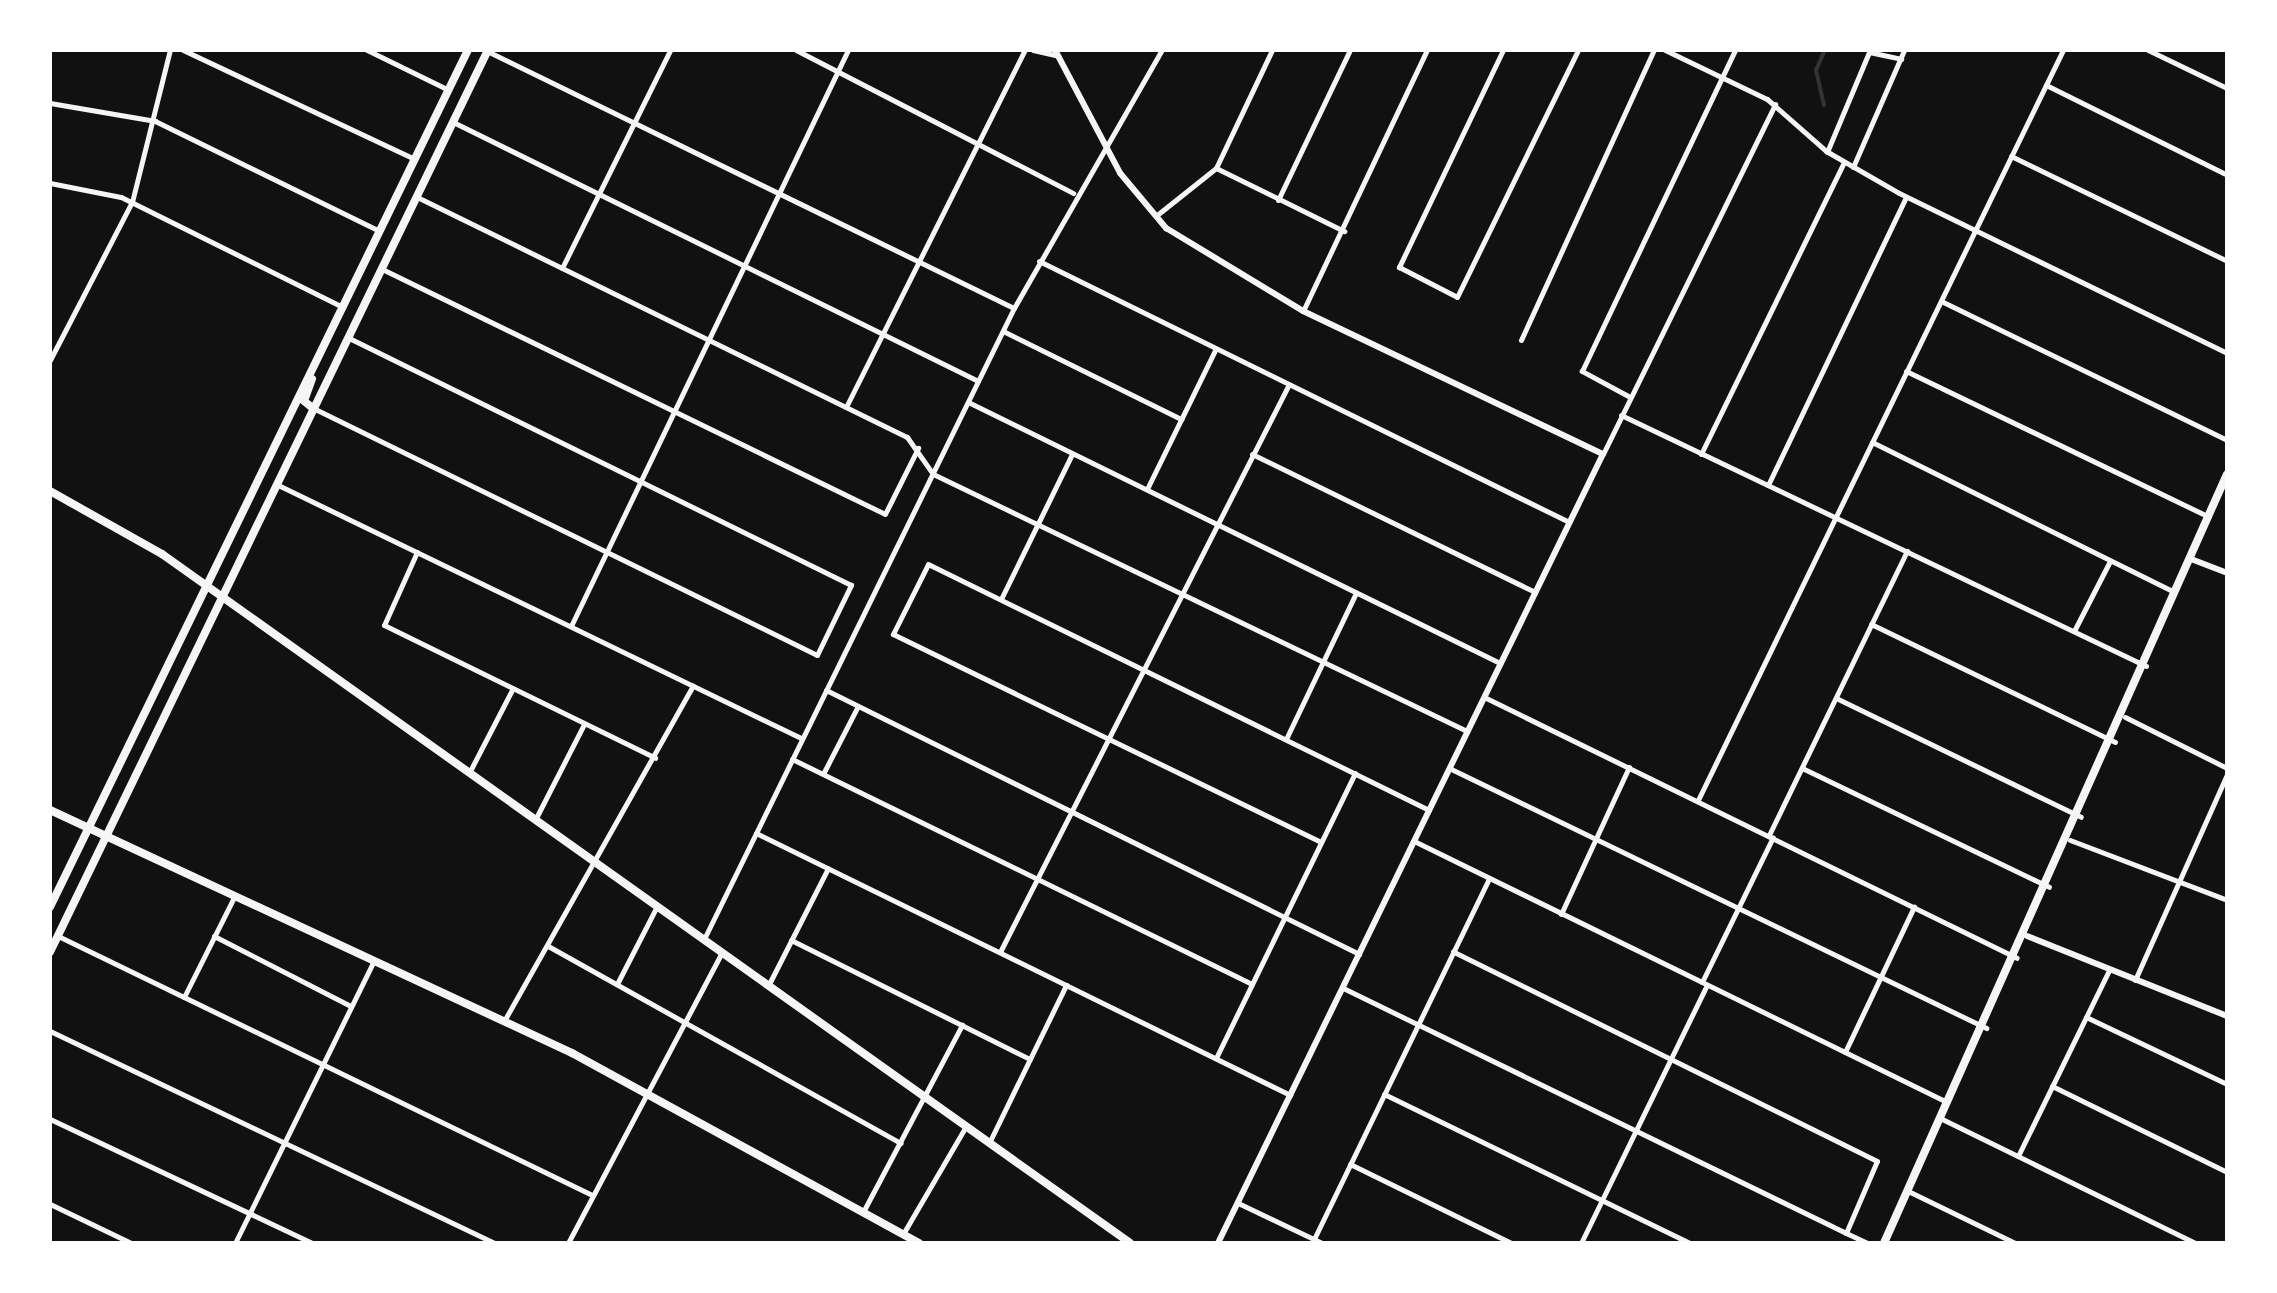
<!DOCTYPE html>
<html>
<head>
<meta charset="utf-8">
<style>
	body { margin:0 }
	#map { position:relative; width:2277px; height:1293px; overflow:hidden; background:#111; font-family:"IBM Plex Sans",sans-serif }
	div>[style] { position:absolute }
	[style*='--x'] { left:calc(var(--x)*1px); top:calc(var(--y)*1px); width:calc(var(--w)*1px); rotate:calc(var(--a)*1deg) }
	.stream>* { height:4px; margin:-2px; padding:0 2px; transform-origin:2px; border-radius:2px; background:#333 }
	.minor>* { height:5px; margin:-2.5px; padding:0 2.5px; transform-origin:2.5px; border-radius:2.5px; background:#f5f5f5 }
	.tertiary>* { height:6px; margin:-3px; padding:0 3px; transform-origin:3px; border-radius:3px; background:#f5f5f5 }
	.secondary>* { height:8px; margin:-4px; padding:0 4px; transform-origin:4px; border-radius:4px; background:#f5f5f5 }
	.primary>* { height:8px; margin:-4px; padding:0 4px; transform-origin:4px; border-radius:4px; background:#f5f5f5 }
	span { translate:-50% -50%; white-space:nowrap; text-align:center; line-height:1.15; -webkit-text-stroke:10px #fff; paint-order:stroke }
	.frame { position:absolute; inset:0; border:52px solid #fff; pointer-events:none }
</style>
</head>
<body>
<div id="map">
	<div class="stream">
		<div style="--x:1824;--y:105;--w:36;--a:-103"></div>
		<div style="--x:1816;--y:70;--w:22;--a:-66"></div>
	</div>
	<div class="minor">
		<div style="--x:183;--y:50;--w:256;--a:25.2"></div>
		<div style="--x:367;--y:50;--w:91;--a:26"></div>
		<div style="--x:796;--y:50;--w:312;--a:27.3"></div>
		<div style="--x:1033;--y:50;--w:26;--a:13"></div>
		<div style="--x:1503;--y:50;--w:241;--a:115.6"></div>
		<div style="--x:1399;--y:267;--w:65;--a:27.3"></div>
		<div style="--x:1457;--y:297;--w:275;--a:-63.9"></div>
		<div style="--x:1665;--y:50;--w:113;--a:25.7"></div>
		<div style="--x:1767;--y:99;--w:79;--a:41.4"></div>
		<div style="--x:1826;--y:151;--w:84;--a:29.9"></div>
		<div style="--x:1899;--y:193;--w:365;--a:26"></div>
		<div style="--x:2148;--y:50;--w:88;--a:25.7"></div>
		<div style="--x:487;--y:51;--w:586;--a:26"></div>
		<div style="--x:2046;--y:85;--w:202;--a:26.4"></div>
		<div style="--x:50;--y:103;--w:107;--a:9.7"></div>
		<div style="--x:155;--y:121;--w:250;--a:26.1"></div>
		<div style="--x:453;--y:122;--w:585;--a:26.26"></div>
		<div style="--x:1827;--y:152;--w:108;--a:-67.2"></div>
		<div style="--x:1869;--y:52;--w:33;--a:12"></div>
		<div style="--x:2011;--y:156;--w:240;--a:25.9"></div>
		<div style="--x:1853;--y:167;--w:128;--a:-66.4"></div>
		<div style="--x:1216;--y:168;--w:143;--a:26.2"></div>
		<div style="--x:50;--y:183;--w:72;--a:11.2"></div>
		<div style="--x:121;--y:197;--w:248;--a:26.4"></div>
		<div style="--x:417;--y:197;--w:546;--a:26.1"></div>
		<div style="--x:907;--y:437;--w:45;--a:54.9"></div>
		<div style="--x:933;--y:474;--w:593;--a:25.7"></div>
		<div style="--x:1278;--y:200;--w:166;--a:-64.4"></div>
		<div style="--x:1157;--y:215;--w:75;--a:-38.5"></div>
		<div style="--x:1216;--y:168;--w:131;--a:-64.6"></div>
		<div style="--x:1039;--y:261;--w:591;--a:26.22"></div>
		<div style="--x:562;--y:268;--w:243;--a:-63.6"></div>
		<div style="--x:382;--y:269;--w:559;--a:25.97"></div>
		<div style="--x:885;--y:514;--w:74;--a:-63.4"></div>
		<div style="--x:1941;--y:301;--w:318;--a:25.9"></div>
		<div style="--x:1303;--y:311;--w:289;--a:-64.6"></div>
		<div style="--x:1003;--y:331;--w:199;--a:26.3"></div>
		<div style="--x:1521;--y:340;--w:319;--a:-65.4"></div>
		<div style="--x:50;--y:360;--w:178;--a:-62.6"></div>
		<div style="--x:132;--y:202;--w:157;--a:-76"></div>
		<div style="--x:1906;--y:371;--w:336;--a:25.7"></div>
		<div style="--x:1630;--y:397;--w:55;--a:-151.6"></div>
		<div style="--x:1582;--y:371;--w:356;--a:-64.5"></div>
		<div style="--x:968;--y:402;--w:593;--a:26.13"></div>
		<div style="--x:846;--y:407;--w:399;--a:-63.4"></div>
		<div style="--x:315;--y:409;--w:559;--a:26.11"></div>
		<div style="--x:817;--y:655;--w:78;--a:-64.1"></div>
		<div style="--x:851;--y:585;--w:559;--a:-153.8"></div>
		<div style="--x:1621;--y:415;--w:582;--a:25.55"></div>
		<div style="--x:1872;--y:442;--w:337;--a:26.4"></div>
		<div style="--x:1252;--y:454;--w:315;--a:26"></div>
		<div style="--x:1603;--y:454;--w:390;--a:-63.8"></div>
		<div style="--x:1701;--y:454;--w:325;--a:-63.9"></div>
		<div style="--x:278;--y:485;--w:581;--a:25.82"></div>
		<div style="--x:1768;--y:485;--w:319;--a:-64.4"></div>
		<div style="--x:1147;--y:489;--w:155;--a:-63.9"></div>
		<div style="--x:417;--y:552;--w:80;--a:114.3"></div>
		<div style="--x:384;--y:625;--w:302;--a:26.1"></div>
		<div style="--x:1001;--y:599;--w:161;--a:-63.9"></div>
		<div style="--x:1871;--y:624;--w:271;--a:25.8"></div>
		<div style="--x:571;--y:626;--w:639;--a:-64.32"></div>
		<div style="--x:2074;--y:631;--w:79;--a:-62.8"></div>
		<div style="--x:826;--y:690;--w:595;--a:26.35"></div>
		<div style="--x:1484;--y:697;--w:593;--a:26.09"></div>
		<div style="--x:1836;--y:698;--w:272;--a:25.9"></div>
		<div style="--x:2125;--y:717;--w:114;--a:26.6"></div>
		<div style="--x:1286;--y:739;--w:162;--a:-64.4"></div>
		<div style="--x:792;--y:759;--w:512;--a:26.06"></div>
		<div style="--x:1449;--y:768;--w:597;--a:25.83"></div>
		<div style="--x:1802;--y:768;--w:274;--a:25.7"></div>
		<div style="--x:470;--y:771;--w:91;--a:-62.6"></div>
		<div style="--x:823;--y:774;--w:76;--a:-62.8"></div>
		<div style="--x:1698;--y:800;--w:834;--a:-64.05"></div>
		<div style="--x:536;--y:818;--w:106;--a:-62.9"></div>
		<div style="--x:756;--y:833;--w:595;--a:26.13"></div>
		<div style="--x:1769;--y:835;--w:316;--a:-64.1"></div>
		<div style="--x:2070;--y:840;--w:168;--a:20.9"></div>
		<div style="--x:1414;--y:841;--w:591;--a:26.09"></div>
		<div style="--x:1321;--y:842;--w:476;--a:-154.1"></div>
		<div style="--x:893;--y:634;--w:78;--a:-63.4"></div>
		<div style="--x:928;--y:564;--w:558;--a:26.15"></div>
		<div style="--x:1561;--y:914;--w:162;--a:-65.2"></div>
		<div style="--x:58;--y:936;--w:593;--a:25.87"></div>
		<div style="--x:214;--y:936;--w:154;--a:27.1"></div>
		<div style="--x:704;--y:939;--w:703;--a:-63.84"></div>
		<div style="--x:1014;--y:308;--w:297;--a:-60.2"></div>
		<div style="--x:791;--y:940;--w:267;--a:26.5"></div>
		<div style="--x:548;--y:946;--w:404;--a:29.2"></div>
		<div style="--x:1000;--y:952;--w:635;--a:-63.03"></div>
		<div style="--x:2135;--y:980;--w:226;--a:-65.9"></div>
		<div style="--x:618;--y:982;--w:85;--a:-62.8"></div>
		<div style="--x:1702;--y:982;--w:161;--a:-63.9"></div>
		<div style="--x:768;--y:986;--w:132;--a:-63"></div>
		<div style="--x:1343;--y:988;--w:559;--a:25.97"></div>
		<div style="--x:1846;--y:1233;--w:78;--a:-66.7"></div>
		<div style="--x:1877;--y:1161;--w:473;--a:-153.7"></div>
		<div style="--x:184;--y:997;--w:112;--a:-63.4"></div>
		<div style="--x:2086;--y:1017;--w:156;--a:25.4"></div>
		<div style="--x:504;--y:1021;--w:385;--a:-60.6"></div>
		<div style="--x:50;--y:1031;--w:493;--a:25.5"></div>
		<div style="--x:1845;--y:1052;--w:161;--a:-64.6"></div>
		<div style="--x:1216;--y:1058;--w:317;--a:-64"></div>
		<div style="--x:2052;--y:1086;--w:195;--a:26.2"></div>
		<div style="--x:1384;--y:1094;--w:339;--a:26"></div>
		<div style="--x:50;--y:1119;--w:290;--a:25.3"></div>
		<div style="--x:1942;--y:1119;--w:282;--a:26.1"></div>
		<div style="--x:989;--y:1143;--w:176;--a:-64"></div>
		<div style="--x:2018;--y:1156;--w:207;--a:-63.9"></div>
		<div style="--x:1350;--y:1164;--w:179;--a:26.1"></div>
		<div style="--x:1908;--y:1191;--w:119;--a:25.9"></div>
		<div style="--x:1238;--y:1203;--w:93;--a:25.5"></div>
		<div style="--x:50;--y:1204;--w:90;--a:25.7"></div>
		<div style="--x:863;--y:1212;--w:212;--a:-62.1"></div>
		<div style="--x:1846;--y:1233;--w:23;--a:25"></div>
		<div style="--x:903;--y:1234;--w:125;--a:-59.7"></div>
		<div style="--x:1314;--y:1239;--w:401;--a:-64.1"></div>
		<div style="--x:235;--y:1243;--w:313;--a:-63.8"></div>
		<div style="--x:568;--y:1243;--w:329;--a:-62.1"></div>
		<div style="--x:1581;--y:1243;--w:287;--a:-64"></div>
	</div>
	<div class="tertiary">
		<div style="--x:1055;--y:50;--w:139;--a:62.1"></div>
		<div style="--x:1120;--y:173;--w:72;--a:50.1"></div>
		<div style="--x:1166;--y:228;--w:160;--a:31.2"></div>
		<div style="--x:1303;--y:311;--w:332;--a:25.5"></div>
		<div style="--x:1603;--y:454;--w:878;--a:116.01"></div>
		<div style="--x:2191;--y:559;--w:39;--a:21"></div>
		<div style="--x:2027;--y:936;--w:215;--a:21.8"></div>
	</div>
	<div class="secondary">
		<div style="--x:50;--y:491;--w:129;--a:29.4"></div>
		<div style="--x:162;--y:554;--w:1188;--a:35.44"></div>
		<div style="--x:50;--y:810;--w:576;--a:24.96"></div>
		<div style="--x:572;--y:1053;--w:396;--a:28.7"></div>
		<div style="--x:1884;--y:1243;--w:842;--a:-65.96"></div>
	</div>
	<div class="primary">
		<div style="--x:312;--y:379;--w:23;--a:110"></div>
		<div style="--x:304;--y:401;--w:13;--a:39"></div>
		<div style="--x:50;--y:907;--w:954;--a:-64"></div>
		<div style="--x:50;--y:952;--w:1003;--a:-64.1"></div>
	</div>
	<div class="frame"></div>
</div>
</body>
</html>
